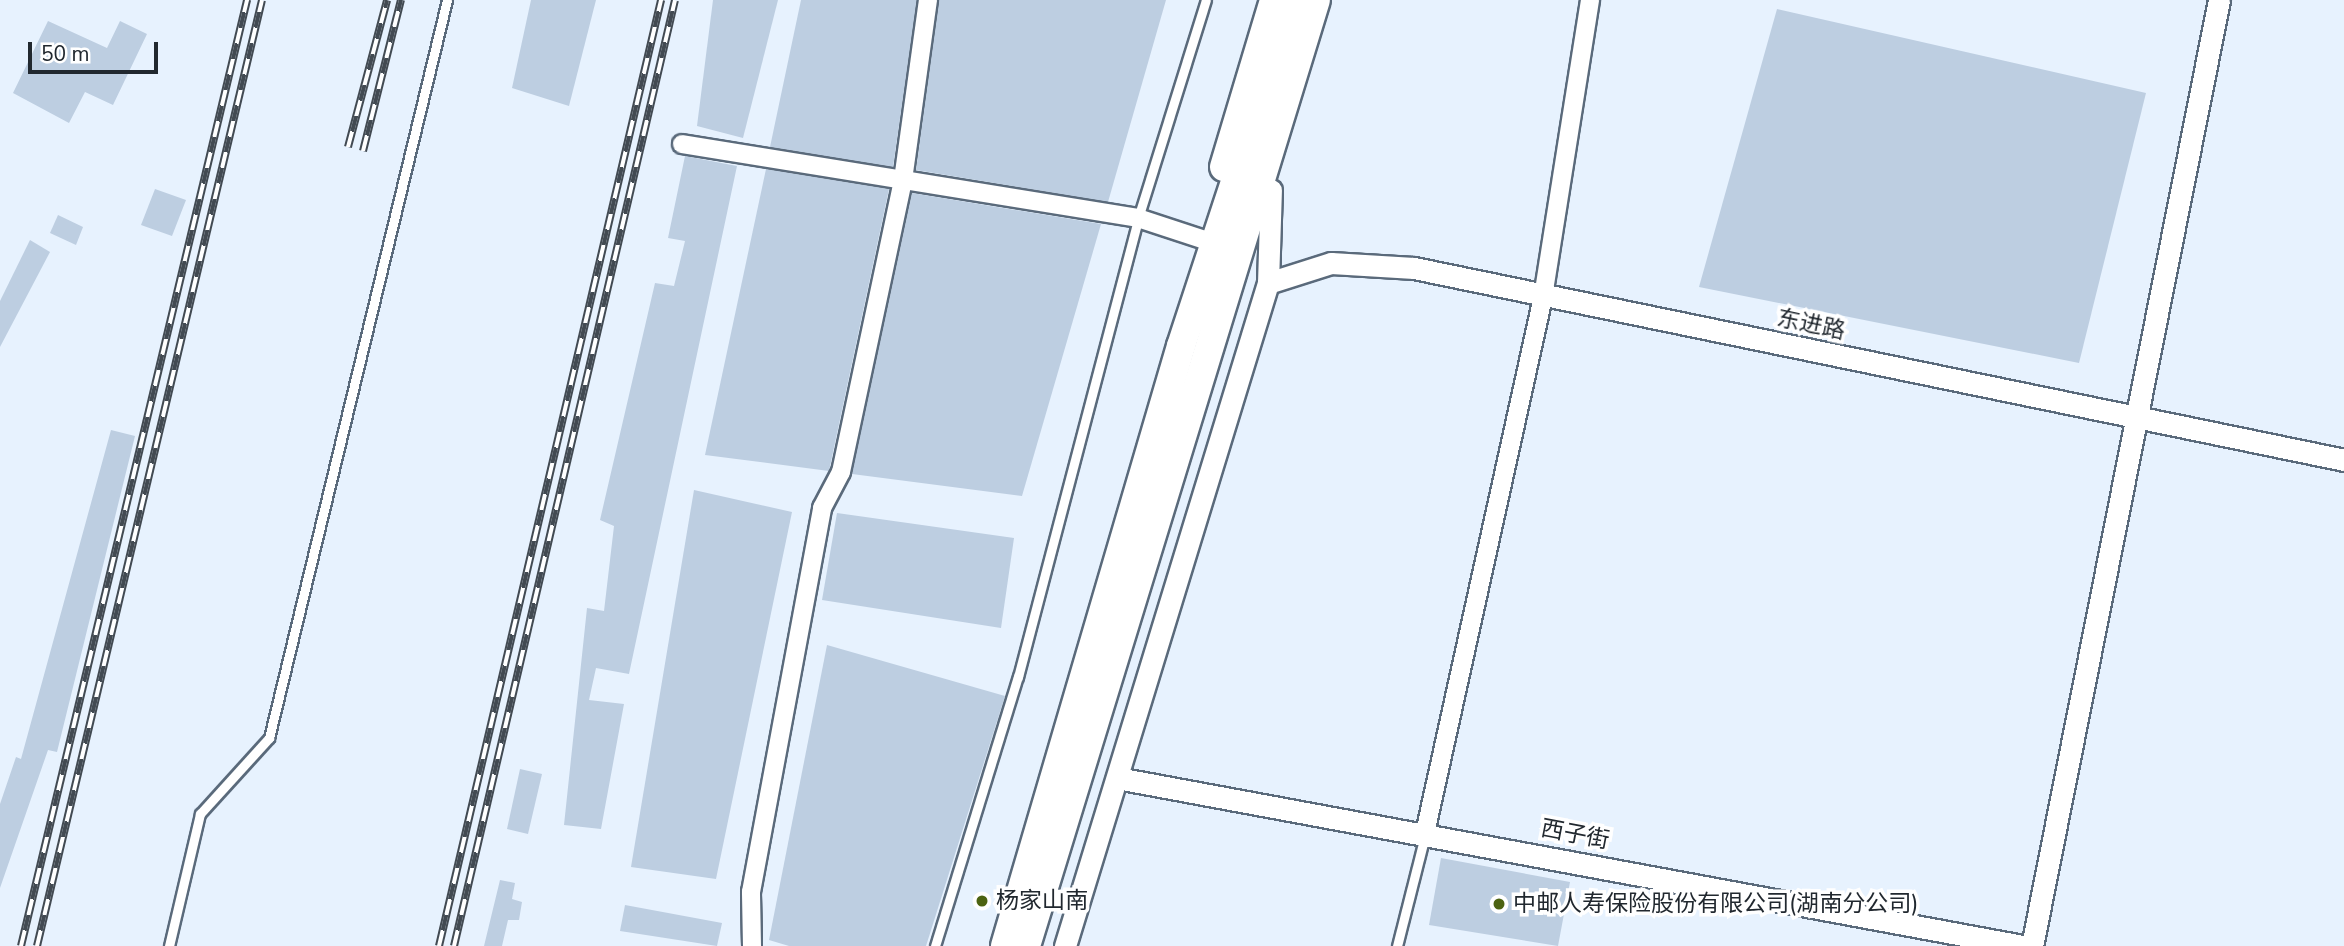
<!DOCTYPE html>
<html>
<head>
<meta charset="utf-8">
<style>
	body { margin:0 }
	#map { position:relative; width:2344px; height:946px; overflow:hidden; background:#e7f2fe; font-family:"Nunito Sans","Noto Sans SC",sans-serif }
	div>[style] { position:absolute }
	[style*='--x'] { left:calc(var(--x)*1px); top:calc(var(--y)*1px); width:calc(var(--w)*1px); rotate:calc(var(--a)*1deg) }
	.building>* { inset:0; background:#bdcee1 }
	.roads { filter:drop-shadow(2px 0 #5a6a7b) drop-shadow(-2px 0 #5a6a7b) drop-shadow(0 2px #5a6a7b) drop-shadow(0 -2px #5a6a7b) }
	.service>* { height:9px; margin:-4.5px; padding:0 4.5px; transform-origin:4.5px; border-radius:4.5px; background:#fff }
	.minor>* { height:18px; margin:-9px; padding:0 9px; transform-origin:9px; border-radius:9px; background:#fff }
	.tertiary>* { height:21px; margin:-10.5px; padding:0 10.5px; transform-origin:10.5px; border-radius:10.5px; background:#fff }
	.trunk>* { height:28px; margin:-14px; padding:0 14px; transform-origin:14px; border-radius:14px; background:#fff }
	.rail>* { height:8px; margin-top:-4px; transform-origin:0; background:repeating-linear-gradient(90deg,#fff 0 16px,#424a52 0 32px); box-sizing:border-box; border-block:2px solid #424a52 }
	.dots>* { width:19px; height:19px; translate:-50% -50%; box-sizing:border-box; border:4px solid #fff; border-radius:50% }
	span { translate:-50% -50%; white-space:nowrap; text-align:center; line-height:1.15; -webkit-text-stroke:7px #fff; paint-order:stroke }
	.street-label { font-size:23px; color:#21282f }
	.poi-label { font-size:23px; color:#21282f }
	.left { translate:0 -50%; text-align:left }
	.scale { position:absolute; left:28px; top:42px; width:130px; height:32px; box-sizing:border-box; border:4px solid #21282f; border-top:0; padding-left:9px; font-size:21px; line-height:24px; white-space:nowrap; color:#21282f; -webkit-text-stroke:5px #fff; paint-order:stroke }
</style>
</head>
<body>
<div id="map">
	<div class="building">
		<div style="clip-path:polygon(531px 0,596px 0,569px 106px,512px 88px)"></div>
		<div style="clip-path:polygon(713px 0,778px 0,743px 138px,697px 126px)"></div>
		<div style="clip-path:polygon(801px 0,917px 0,893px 167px,770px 147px)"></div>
		<div style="clip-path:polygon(939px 0,1166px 0,1108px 202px,916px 170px)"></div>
		<div style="clip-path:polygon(1777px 9px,2146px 93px,2079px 363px,1699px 287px)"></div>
		<div style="clip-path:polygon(48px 21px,107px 48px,120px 21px,147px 34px,113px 105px,85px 92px,69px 123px,13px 93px)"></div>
		<div style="clip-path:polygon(685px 156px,737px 166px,629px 674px,596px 668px,589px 700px,624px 704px,601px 829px,564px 825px,587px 608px,604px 611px,614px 526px,600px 520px,655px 283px,674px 286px,685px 241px,668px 238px)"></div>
		<div style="clip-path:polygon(766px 169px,889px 189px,829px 471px,705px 455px)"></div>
		<div style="clip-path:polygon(155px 189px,186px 200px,172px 236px,141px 225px)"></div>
		<div style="clip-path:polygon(912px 193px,1101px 224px,1022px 496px,852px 474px)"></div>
		<div style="clip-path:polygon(58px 215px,83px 227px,76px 245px,50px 233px)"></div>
		<div style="clip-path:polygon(30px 240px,50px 252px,0 347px,0 301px)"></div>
		<div style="clip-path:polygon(111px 430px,135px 436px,57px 752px,48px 750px,0 888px,0 804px,16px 757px,21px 759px)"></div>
		<div style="clip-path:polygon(694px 490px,792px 512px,716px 879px,631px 867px)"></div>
		<div style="clip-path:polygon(837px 513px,1014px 538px,1001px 628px,822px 600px)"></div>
		<div style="clip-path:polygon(827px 645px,1005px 696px,926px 946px,789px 946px,769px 940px)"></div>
		<div style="clip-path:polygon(520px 769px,542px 774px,528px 834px,507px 829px)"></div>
		<div style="clip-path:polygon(1441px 858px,1570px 882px,1558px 946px,1429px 925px)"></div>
		<div style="clip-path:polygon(500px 880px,515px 883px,512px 899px,522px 902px,519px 920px,508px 920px,502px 946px,484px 946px)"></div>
		<div style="clip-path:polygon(625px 905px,722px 923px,717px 946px,620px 931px)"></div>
	</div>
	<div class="roads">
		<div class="service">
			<div style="--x:169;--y:946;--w:136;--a:-76.8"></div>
			<div style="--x:200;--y:814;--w:103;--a:-47.8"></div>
			<div style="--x:269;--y:738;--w:759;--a:-76.44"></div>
			<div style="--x:935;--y:946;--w:282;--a:-72.9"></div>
			<div style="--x:1018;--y:677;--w:474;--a:-75.3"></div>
			<div style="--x:1138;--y:218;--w:228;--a:-72.7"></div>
			<div style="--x:1397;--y:946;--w:114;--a:-75.8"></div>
		</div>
		<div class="minor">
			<div style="--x:682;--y:144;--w:462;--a:9.2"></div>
			<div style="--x:1138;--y:218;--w:71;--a:18.2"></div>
			<div style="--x:1425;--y:833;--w:549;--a:-77.58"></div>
			<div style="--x:1543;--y:297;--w:301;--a:-81"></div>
			<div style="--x:752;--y:946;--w:54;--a:-91.1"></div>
			<div style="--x:751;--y:892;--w:391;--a:-79.5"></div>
			<div style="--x:822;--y:508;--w:41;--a:-62.2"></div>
			<div style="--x:841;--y:472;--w:299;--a:-78"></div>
			<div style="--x:903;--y:180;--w:182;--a:-82.1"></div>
		</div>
		<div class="tertiary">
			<div style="--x:1268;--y:283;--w:66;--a:-17.6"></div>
			<div style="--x:1331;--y:263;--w:83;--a:3.4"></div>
			<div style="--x:1414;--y:268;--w:950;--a:11.66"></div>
			<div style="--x:1117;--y:778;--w:921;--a:10.51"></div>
			<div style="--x:1065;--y:946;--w:693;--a:-72.98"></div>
			<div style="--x:1268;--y:283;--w:93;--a:-88.2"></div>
			<div style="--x:2032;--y:946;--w:964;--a:-78.82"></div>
		</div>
		<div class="trunk">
			<div style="--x:1224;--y:167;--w:174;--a:-73.3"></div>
			<div style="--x:1005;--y:946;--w:625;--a:-73.65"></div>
			<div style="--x:1181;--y:346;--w:364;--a:-71.8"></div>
			<div style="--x:1026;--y:946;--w:989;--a:-72.96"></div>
		</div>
	</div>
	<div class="rail">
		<div style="--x:348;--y:147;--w:152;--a:-75.1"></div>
		<div style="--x:363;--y:151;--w:156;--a:-75.9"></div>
		<div style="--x:21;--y:946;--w:973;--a:-76.56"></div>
		<div style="--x:37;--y:946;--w:972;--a:-76.62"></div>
		<div style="--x:439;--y:946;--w:972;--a:-76.79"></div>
		<div style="--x:454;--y:946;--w:971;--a:-76.85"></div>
	</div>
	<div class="dots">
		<div style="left:982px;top:901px;background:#4c6311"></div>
		<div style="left:1499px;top:904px;background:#4c6311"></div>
	</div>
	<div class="street-label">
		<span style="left:1811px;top:325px;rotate:12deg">东进路</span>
		<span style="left:1575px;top:835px;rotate:11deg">西子街</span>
	</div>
	<div class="poi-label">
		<span class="left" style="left:996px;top:901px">杨家山南</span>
		<span class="left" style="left:1513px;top:904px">中邮人寿保险股份有限公司(湖南分公司)</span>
	</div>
	<div class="scale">50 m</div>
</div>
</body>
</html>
